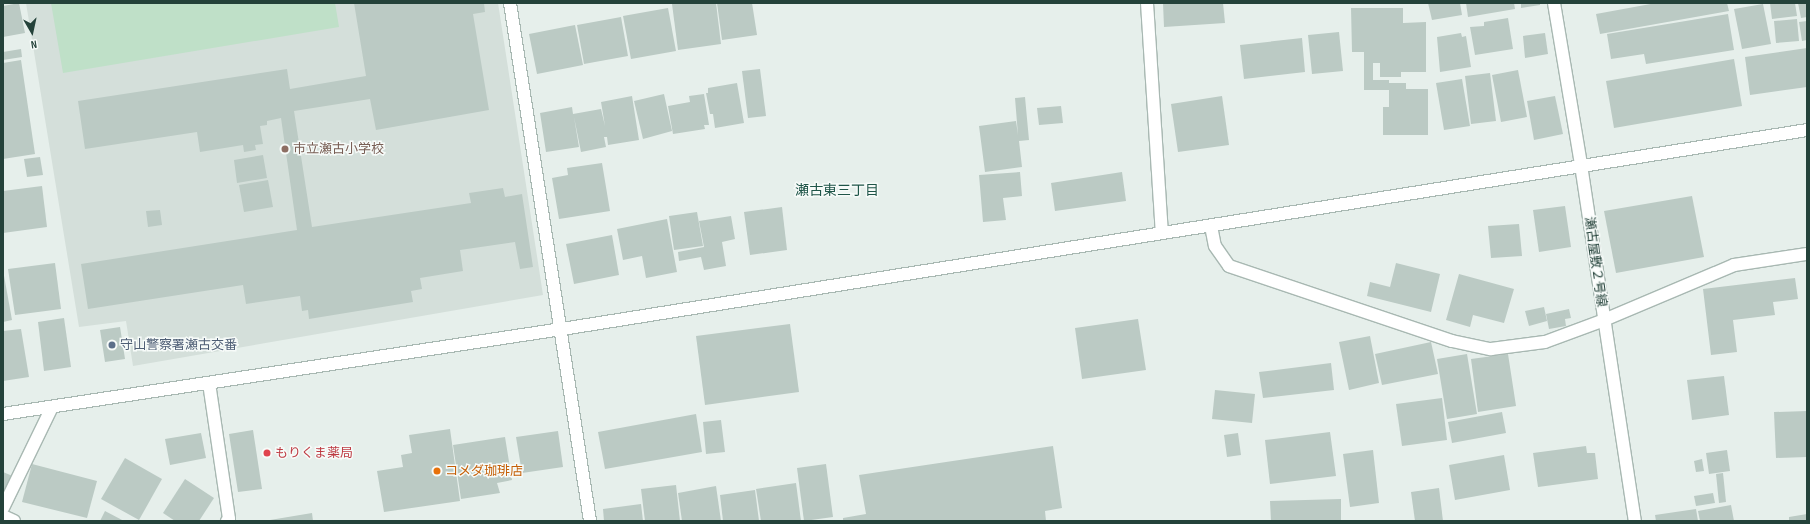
<!DOCTYPE html>
<html>
<head>
<meta charset="utf-8">
<style>
	body { margin:0 }
	#map { position:relative; width:1810px; height:524px; overflow:hidden; background:#e6efeb; font-family:"Sofia Sans Condensed","Noto Sans JP",sans-serif }
	div>[style] { position:absolute }
	[style*='--x'] { left:calc(var(--x)*1px); top:calc(var(--y)*1px); width:calc(var(--w)*1px); rotate:calc(var(--a)*1deg) }
	.built>* { inset:0; background:#d4dfda }
	.green>* { inset:0; background:#bfe0c8 }
	.building>* { inset:0; background:#bbcac4 }
	.roads { filter:drop-shadow(1px 0 #a8b8b2) drop-shadow(-1px 0 #a8b8b2) drop-shadow(0 1px #a8b8b2) drop-shadow(0 -1px #a8b8b2) }
	.service>* { height:12px; margin:-6px; padding:0 6px; transform-origin:6px; border-radius:6px; background:#fff }
	.minor>* { height:12px; margin:-6px; padding:0 6px; transform-origin:6px; border-radius:6px; background:#fff }
	.tertiary>* { height:12px; margin:-6px; padding:0 6px; transform-origin:6px; border-radius:6px; background:#fff }
	.dots>* { width:11px; height:11px; translate:-50% -50%; box-sizing:border-box; border:2px solid #f7fbf9; border-radius:50% }
	span { translate:-50% -50%; white-space:nowrap; text-align:center; line-height:1.15; -webkit-text-stroke:3px #f7fbf9; paint-order:stroke }
	.education-label { font-size:13px; color:#785e54 }
	.left { translate:0 -50%; text-align:left }
	.street-label { font-size:13px; color:#24423a }
	.service-label { font-size:13px; color:#4e5e75 }
	.health-label { font-size:13px; color:#be3a42 }
	.food-label { font-size:13px; color:#c56008 }
	.neighbourhood-label { font-size:14px; color:#1f5548 }
	.frame { position:absolute; inset:0; border:4px solid #24423a; pointer-events:none }
	.north { position:absolute; left:12px; top:12px; width:40px; height:40px; -webkit-text-stroke:3px #f7fbf9; paint-order:stroke; rotate:171deg; font-size:11px; font-weight:700; line-height:16px; text-align:center; color:#24423a }
	.north::after { content:''; display:block; margin:auto; width:14px; height:18px; background:#24423a; clip-path:polygon(50% 0,100% 100%,50% 72%,0 100%) }
</style>
</head>
<body>
<div id="map">
	<div class="built">
		<div style="clip-path:polygon(26px 3px,498px 3px,543px 295px,133px 366px,126px 321px,79px 327px)"></div>
	</div>
	<div class="green">
		<div style="clip-path:polygon(51px 3px,335px 3px,339px 27px,63px 73px)"></div>
	</div>
	<div class="building">
		<div style="clip-path:polygon(19px 3px,25px 33px,3px 37px,3px 6px)"></div>
		<div style="clip-path:polygon(354px 3px,484px 3px,485px 12px,473px 14px,489px 110px,376px 130px,370px 99px,294px 111px,312px 227px,471px 203px,469px 193px,503px 188px,505px 197px,522px 194px,533px 267px,520px 269px,515px 242px,460px 250px,463px 271px,420px 278px,422px 289px,411px 291px,413px 302px,309px 319px,308px 310px,302px 311px,300px 296px,246px 304px,243px 285px,88px 309px,81px 264px,297px 230px,281px 118px,267px 121px,267px 125px,260px 126px,263px 144px,255px 145px,256px 150px,244px 152px,243px 145px,200px 152px,197px 132px,85px 149px,78px 101px,287px 69px,290px 89px,366px 76px)"></div>
		<div style="clip-path:polygon(683px 3px,716px 3px,721px 44px,678px 50px,672px 4px)"></div>
		<div style="clip-path:polygon(717px 3px,752px 3px,757px 35px,722px 40px)"></div>
		<div style="clip-path:polygon(1163px 3px,1223px 3px,1225px 23px,1164px 27px)"></div>
		<div style="clip-path:polygon(1428px 3px,1460px 3px,1462px 15px,1432px 20px)"></div>
		<div style="clip-path:polygon(1466px 3px,1514px 3px,1515px 9px,1468px 17px)"></div>
		<div style="clip-path:polygon(1521px 3px,1540px 3px,1540px 5px,1521px 8px)"></div>
		<div style="clip-path:polygon(1656px 3px,1727px 3px,1729px 11px,1600px 34px,1596px 14px)"></div>
		<div style="clip-path:polygon(1770px 3px,1795px 3px,1797px 16px,1772px 19px)"></div>
		<div style="clip-path:polygon(1798px 3px,1807px 3px,1807px 17px,1801px 18px)"></div>
		<div style="clip-path:polygon(1763px 4px,1771px 44px,1742px 49px,1734px 9px)"></div>
		<div style="clip-path:polygon(668px 8px,676px 51px,631px 59px,623px 16px)"></div>
		<div style="clip-path:polygon(1351px 8px,1403px 8px,1403px 23px,1426px 22px,1426px 72px,1401px 72px,1401px 77px,1380px 77px,1380px 63px,1373px 63px,1373px 80px,1389px 80px,1389px 83px,1406px 83px,1406px 89px,1428px 89px,1428px 135px,1383px 135px,1383px 107px,1389px 107px,1389px 90px,1364px 90px,1364px 52px,1352px 52px)"></div>
		<div style="clip-path:polygon(1728px 14px,1734px 50px,1646px 64px,1644px 54px,1611px 59px,1607px 34px)"></div>
		<div style="clip-path:polygon(621px 17px,628px 56px,584px 64px,577px 25px)"></div>
		<div style="clip-path:polygon(1508px 18px,1513px 49px,1475px 55px,1470px 27px,1484px 26px,1484px 22px)"></div>
		<div style="clip-path:polygon(1797px 19px,1799px 41px,1776px 43px,1774px 21px)"></div>
		<div style="clip-path:polygon(1807px 21px,1807px 40px,1802px 41px,1799px 22px)"></div>
		<div style="clip-path:polygon(575px 25px,583px 65px,537px 74px,529px 34px)"></div>
		<div style="clip-path:polygon(1339px 32px,1343px 71px,1312px 74px,1308px 35px)"></div>
		<div style="clip-path:polygon(1461px 33px,1462px 37px,1466px 36px,1471px 67px,1440px 72px,1437px 37px)"></div>
		<div style="clip-path:polygon(1545px 33px,1548px 54px,1525px 58px,1523px 36px)"></div>
		<div style="clip-path:polygon(1302px 38px,1305px 72px,1244px 79px,1240px 45px)"></div>
		<div style="clip-path:polygon(1807px 48px,1807px 87px,1750px 95px,1745px 57px)"></div>
		<div style="clip-path:polygon(21px 49px,22px 57px,3px 60px,3px 52px)"></div>
		<div style="clip-path:polygon(1734px 59px,1742px 106px,1614px 128px,1606px 81px)"></div>
		<div style="clip-path:polygon(21px 60px,35px 154px,3px 159px,3px 63px)"></div>
		<div style="clip-path:polygon(760px 69px,766px 116px,748px 118px,742px 71px)"></div>
		<div style="clip-path:polygon(1518px 70px,1527px 117px,1501px 122px,1492px 75px)"></div>
		<div style="clip-path:polygon(1490px 73px,1496px 121px,1471px 124px,1465px 76px)"></div>
		<div style="clip-path:polygon(1462px 79px,1470px 126px,1444px 130px,1436px 83px)"></div>
		<div style="clip-path:polygon(737px 83px,744px 123px,715px 128px,713px 114px,710px 114px,706px 93px,708px 93px,708px 88px)"></div>
		<div style="clip-path:polygon(664px 94px,672px 131px,643px 139px,634px 101px)"></div>
		<div style="clip-path:polygon(704px 94px,709px 125px,704px 125px,705px 129px,673px 134px,668px 106px,690px 102px,689px 96px)"></div>
		<div style="clip-path:polygon(632px 96px,639px 140px,608px 145px,607px 137px,604px 137px,606px 147px,581px 152px,574px 117px,579px 147px,546px 152px,540px 113px,572px 107px,573px 114px,601px 109px,605px 126px,601px 102px)"></div>
		<div style="clip-path:polygon(1222px 96px,1229px 145px,1178px 152px,1171px 104px)"></div>
		<div style="clip-path:polygon(1555px 96px,1563px 134px,1534px 140px,1527px 101px)"></div>
		<div style="clip-path:polygon(1025px 97px,1029px 140px,1019px 141px,1022px 167px,985px 172px,979px 126px,1016px 121px,1018px 135px,1015px 98px)"></div>
		<div style="clip-path:polygon(1061px 106px,1063px 123px,1039px 125px,1037px 108px)"></div>
		<div style="clip-path:polygon(263px 155px,267px 178px,237px 183px,234px 160px)"></div>
		<div style="clip-path:polygon(40px 157px,43px 175px,27px 177px,24px 159px)"></div>
		<div style="clip-path:polygon(602px 163px,610px 211px,559px 219px,552px 178px,568px 175px,567px 168px)"></div>
		<div style="clip-path:polygon(1020px 172px,1022px 196px,1003px 198px,1006px 220px,983px 222px,979px 175px)"></div>
		<div style="clip-path:polygon(1122px 172px,1126px 201px,1055px 211px,1051px 183px)"></div>
		<div style="clip-path:polygon(268px 180px,273px 207px,244px 212px,239px 185px)"></div>
		<div style="clip-path:polygon(42px 186px,47px 227px,3px 233px,3px 191px)"></div>
		<div style="clip-path:polygon(1692px 196px,1704px 257px,1616px 273px,1604px 211px)"></div>
		<div style="clip-path:polygon(1565px 206px,1571px 247px,1539px 252px,1533px 210px)"></div>
		<div style="clip-path:polygon(782px 207px,787px 250px,750px 255px,744px 212px)"></div>
		<div style="clip-path:polygon(160px 210px,162px 225px,148px 227px,146px 211px)"></div>
		<div style="clip-path:polygon(697px 212px,703px 246px,674px 250px,669px 216px)"></div>
		<div style="clip-path:polygon(731px 216px,735px 239px,722px 242px,726px 266px,704px 270px,701px 257px,679px 261px,678px 252px,704px 247px,699px 221px)"></div>
		<div style="clip-path:polygon(667px 219px,677px 272px,646px 278px,642px 256px,623px 260px,617px 229px)"></div>
		<div style="clip-path:polygon(1519px 224px,1522px 256px,1491px 258px,1488px 226px)"></div>
		<div style="clip-path:polygon(612px 235px,619px 275px,574px 284px,566px 244px)"></div>
		<div style="clip-path:polygon(55px 263px,61px 309px,15px 315px,8px 269px)"></div>
		<div style="clip-path:polygon(1396px 263px,1440px 274px,1431px 312px,1367px 296px,1370px 282px,1390px 287px)"></div>
		<div style="clip-path:polygon(3px 270px,12px 320px,3px 322px)"></div>
		<div style="clip-path:polygon(1459px 274px,1514px 289px,1504px 323px,1473px 315px,1470px 327px,1446px 320px)"></div>
		<div style="clip-path:polygon(1795px 278px,1798px 299px,1773px 302px,1775px 315px,1733px 320px,1737px 352px,1711px 355px,1703px 289px)"></div>
		<div style="clip-path:polygon(1544px 307px,1547px 321px,1529px 326px,1525px 311px)"></div>
		<div style="clip-path:polygon(1569px 309px,1571px 318px,1565px 319px,1566px 326px,1549px 329px,1546px 314px)"></div>
		<div style="clip-path:polygon(64px 318px,71px 367px,44px 371px,38px 322px)"></div>
		<div style="clip-path:polygon(1138px 319px,1146px 370px,1082px 379px,1075px 328px)"></div>
		<div style="clip-path:polygon(790px 324px,799px 392px,705px 405px,696px 336px)"></div>
		<div style="clip-path:polygon(120px 327px,125px 359px,105px 362px,100px 330px)"></div>
		<div style="clip-path:polygon(21px 329px,29px 377px,3px 381px,3px 331px)"></div>
		<div style="clip-path:polygon(1370px 336px,1379px 383px,1349px 390px,1339px 342px)"></div>
		<div style="clip-path:polygon(1431px 342px,1438px 374px,1382px 385px,1375px 354px)"></div>
		<div style="clip-path:polygon(1467px 354px,1477px 414px,1447px 419px,1437px 359px)"></div>
		<div style="clip-path:polygon(1508px 354px,1516px 406px,1478px 412px,1471px 359px)"></div>
		<div style="clip-path:polygon(1331px 363px,1334px 390px,1263px 398px,1259px 372px)"></div>
		<div style="clip-path:polygon(1724px 376px,1729px 415px,1692px 420px,1687px 380px)"></div>
		<div style="clip-path:polygon(1215px 390px,1255px 394px,1252px 423px,1212px 419px)"></div>
		<div style="clip-path:polygon(1442px 398px,1447px 440px,1402px 446px,1396px 404px)"></div>
		<div style="clip-path:polygon(1807px 411px,1807px 457px,1776px 458px,1774px 412px)"></div>
		<div style="clip-path:polygon(1502px 412px,1506px 433px,1452px 443px,1448px 422px)"></div>
		<div style="clip-path:polygon(696px 414px,702px 452px,605px 469px,598px 432px)"></div>
		<div style="clip-path:polygon(721px 420px,725px 452px,706px 454px,703px 422px)"></div>
		<div style="clip-path:polygon(450px 429px,460px 501px,384px 512px,377px 471px,403px 467px,401px 455px,412px 453px,409px 435px)"></div>
		<div style="clip-path:polygon(253px 430px,262px 489px,238px 492px,229px 434px)"></div>
		<div style="clip-path:polygon(558px 431px,563px 467px,522px 473px,516px 437px)"></div>
		<div style="clip-path:polygon(1330px 432px,1336px 476px,1270px 484px,1265px 440px)"></div>
		<div style="clip-path:polygon(201px 433px,206px 458px,170px 465px,165px 439px)"></div>
		<div style="clip-path:polygon(1238px 433px,1241px 455px,1227px 457px,1224px 435px)"></div>
		<div style="clip-path:polygon(505px 437px,512px 480px,497px 483px,500px 493px,461px 499px,453px 445px)"></div>
		<div style="clip-path:polygon(1053px 446px,1062px 508px,1045px 511px,1046px 521px,843px 521px,843px 518px,866px 514px,859px 475px)"></div>
		<div style="clip-path:polygon(1586px 446px,1587px 453px,1595px 453px,1598px 479px,1538px 487px,1533px 453px)"></div>
		<div style="clip-path:polygon(1373px 450px,1379px 503px,1350px 507px,1343px 454px)"></div>
		<div style="clip-path:polygon(1727px 450px,1730px 471px,1709px 474px,1706px 453px)"></div>
		<div style="clip-path:polygon(1504px 455px,1510px 490px,1455px 500px,1449px 465px)"></div>
		<div style="clip-path:polygon(125px 458px,162px 479px,139px 520px,101px 499px)"></div>
		<div style="clip-path:polygon(1702px 459px,1704px 471px,1696px 472px,1694px 461px)"></div>
		<div style="clip-path:polygon(32px 464px,97px 481px,87px 518px,22px 502px)"></div>
		<div style="clip-path:polygon(826px 464px,833px 517px,804px 521px,797px 468px)"></div>
		<div style="clip-path:polygon(3px 472px,15px 477px,3px 496px)"></div>
		<div style="clip-path:polygon(1723px 473px,1726px 502px,1719px 503px,1716px 474px)"></div>
		<div style="clip-path:polygon(185px 479px,214px 498px,199px 521px,175px 521px,163px 513px)"></div>
		<div style="clip-path:polygon(796px 483px,801px 521px,761px 521px,756px 489px)"></div>
		<div style="clip-path:polygon(676px 485px,680px 521px,645px 521px,641px 489px)"></div>
		<div style="clip-path:polygon(716px 486px,721px 521px,682px 521px,678px 493px)"></div>
		<div style="clip-path:polygon(1439px 488px,1443px 521px,1415px 521px,1411px 492px)"></div>
		<div style="clip-path:polygon(755px 490px,759px 521px,723px 521px,720px 495px)"></div>
		<div style="clip-path:polygon(1713px 493px,1715px 503px,1696px 506px,1694px 496px)"></div>
		<div style="clip-path:polygon(1341px 499px,1341px 521px,1271px 521px,1270px 501px)"></div>
		<div style="clip-path:polygon(641px 504px,643px 521px,604px 521px,603px 509px)"></div>
		<div style="clip-path:polygon(1731px 505px,1734px 521px,1700px 521px,1698px 511px)"></div>
		<div style="clip-path:polygon(1696px 509px,1698px 521px,1656px 521px,1655px 515px)"></div>
		<div style="clip-path:polygon(105px 511px,124px 521px,100px 521px)"></div>
		<div style="clip-path:polygon(312px 513px,313px 521px,270px 521px,270px 520px)"></div>
		<div style="clip-path:polygon(1807px 514px,1807px 521px,1789px 521px,1789px 517px)"></div>
	</div>
	<div class="roads">
		<div class="service">
			<div style="--x:1147;--y:3;--w:230;--a:86.3"></div>
			<div style="--x:1211;--y:226;--w:20;--a:79"></div>
			<div style="--x:1215;--y:246;--w:24;--a:55"></div>
			<div style="--x:1229;--y:266;--w:235;--a:18.6"></div>
			<div style="--x:1452;--y:341;--w:40;--a:12"></div>
			<div style="--x:1491;--y:349;--w:54;--a:-7.4"></div>
			<div style="--x:1545;--y:342;--w:63;--a:-20.4"></div>
			<div style="--x:1604;--y:320;--w:141;--a:-22.9"></div>
			<div style="--x:1734;--y:265;--w:74;--a:-8.6"></div>
			<div style="--x:209;--y:383;--w:137;--a:81.6"></div>
			<div style="--x:229;--y:519;--w:3;--a:135"></div>
			<div style="--x:3;--y:508;--w:112;--a:-64.1"></div>
			<div style="--x:3;--y:516;--w:12;--a:24"></div>
		</div>
		<div class="minor">
			<div style="--x:510;--y:3;--w:524;--a:81.22"></div>
			<div style="--x:1554;--y:3;--w:164;--a:80.5"></div>
			<div style="--x:1581;--y:165;--w:360;--a:81.4"></div>
		</div>
		<div class="tertiary">
			<div style="--x:3;--y:414;--w:565;--a:-8.65"></div>
			<div style="--x:562;--y:329;--w:1261;--a:-9.08"></div>
		</div>
	</div>
	<div class="dots">
		<div style="left:285px;top:149px;background:#8d6e63"></div>
		<div style="left:112px;top:345px;background:#5c6f8a"></div>
		<div style="left:267px;top:453px;background:#e0444e"></div>
		<div style="left:437px;top:471px;background:#e8710a"></div>
	</div>
	<div class="education-label">
		<span class="left" style="left:293px;top:149px">市立瀬古小学校</span>
	</div>
	<div class="street-label">
		<span style="left:1595px;top:262px;rotate:82deg">瀬古屋敷２号線</span>
	</div>
	<div class="service-label">
		<span class="left" style="left:120px;top:345px">守山警察署瀬古交番</span>
	</div>
	<div class="health-label">
		<span class="left" style="left:275px;top:453px">もりくま薬局</span>
	</div>
	<div class="food-label">
		<span class="left" style="left:445px;top:471px">コメダ珈琲店</span>
	</div>
	<div class="neighbourhood-label">
		<span style="left:837px;top:191px">瀬古東三丁目</span>
	</div>
	<div class="frame"></div>
	<div class="north">N</div>
</div>
</body>
</html>
